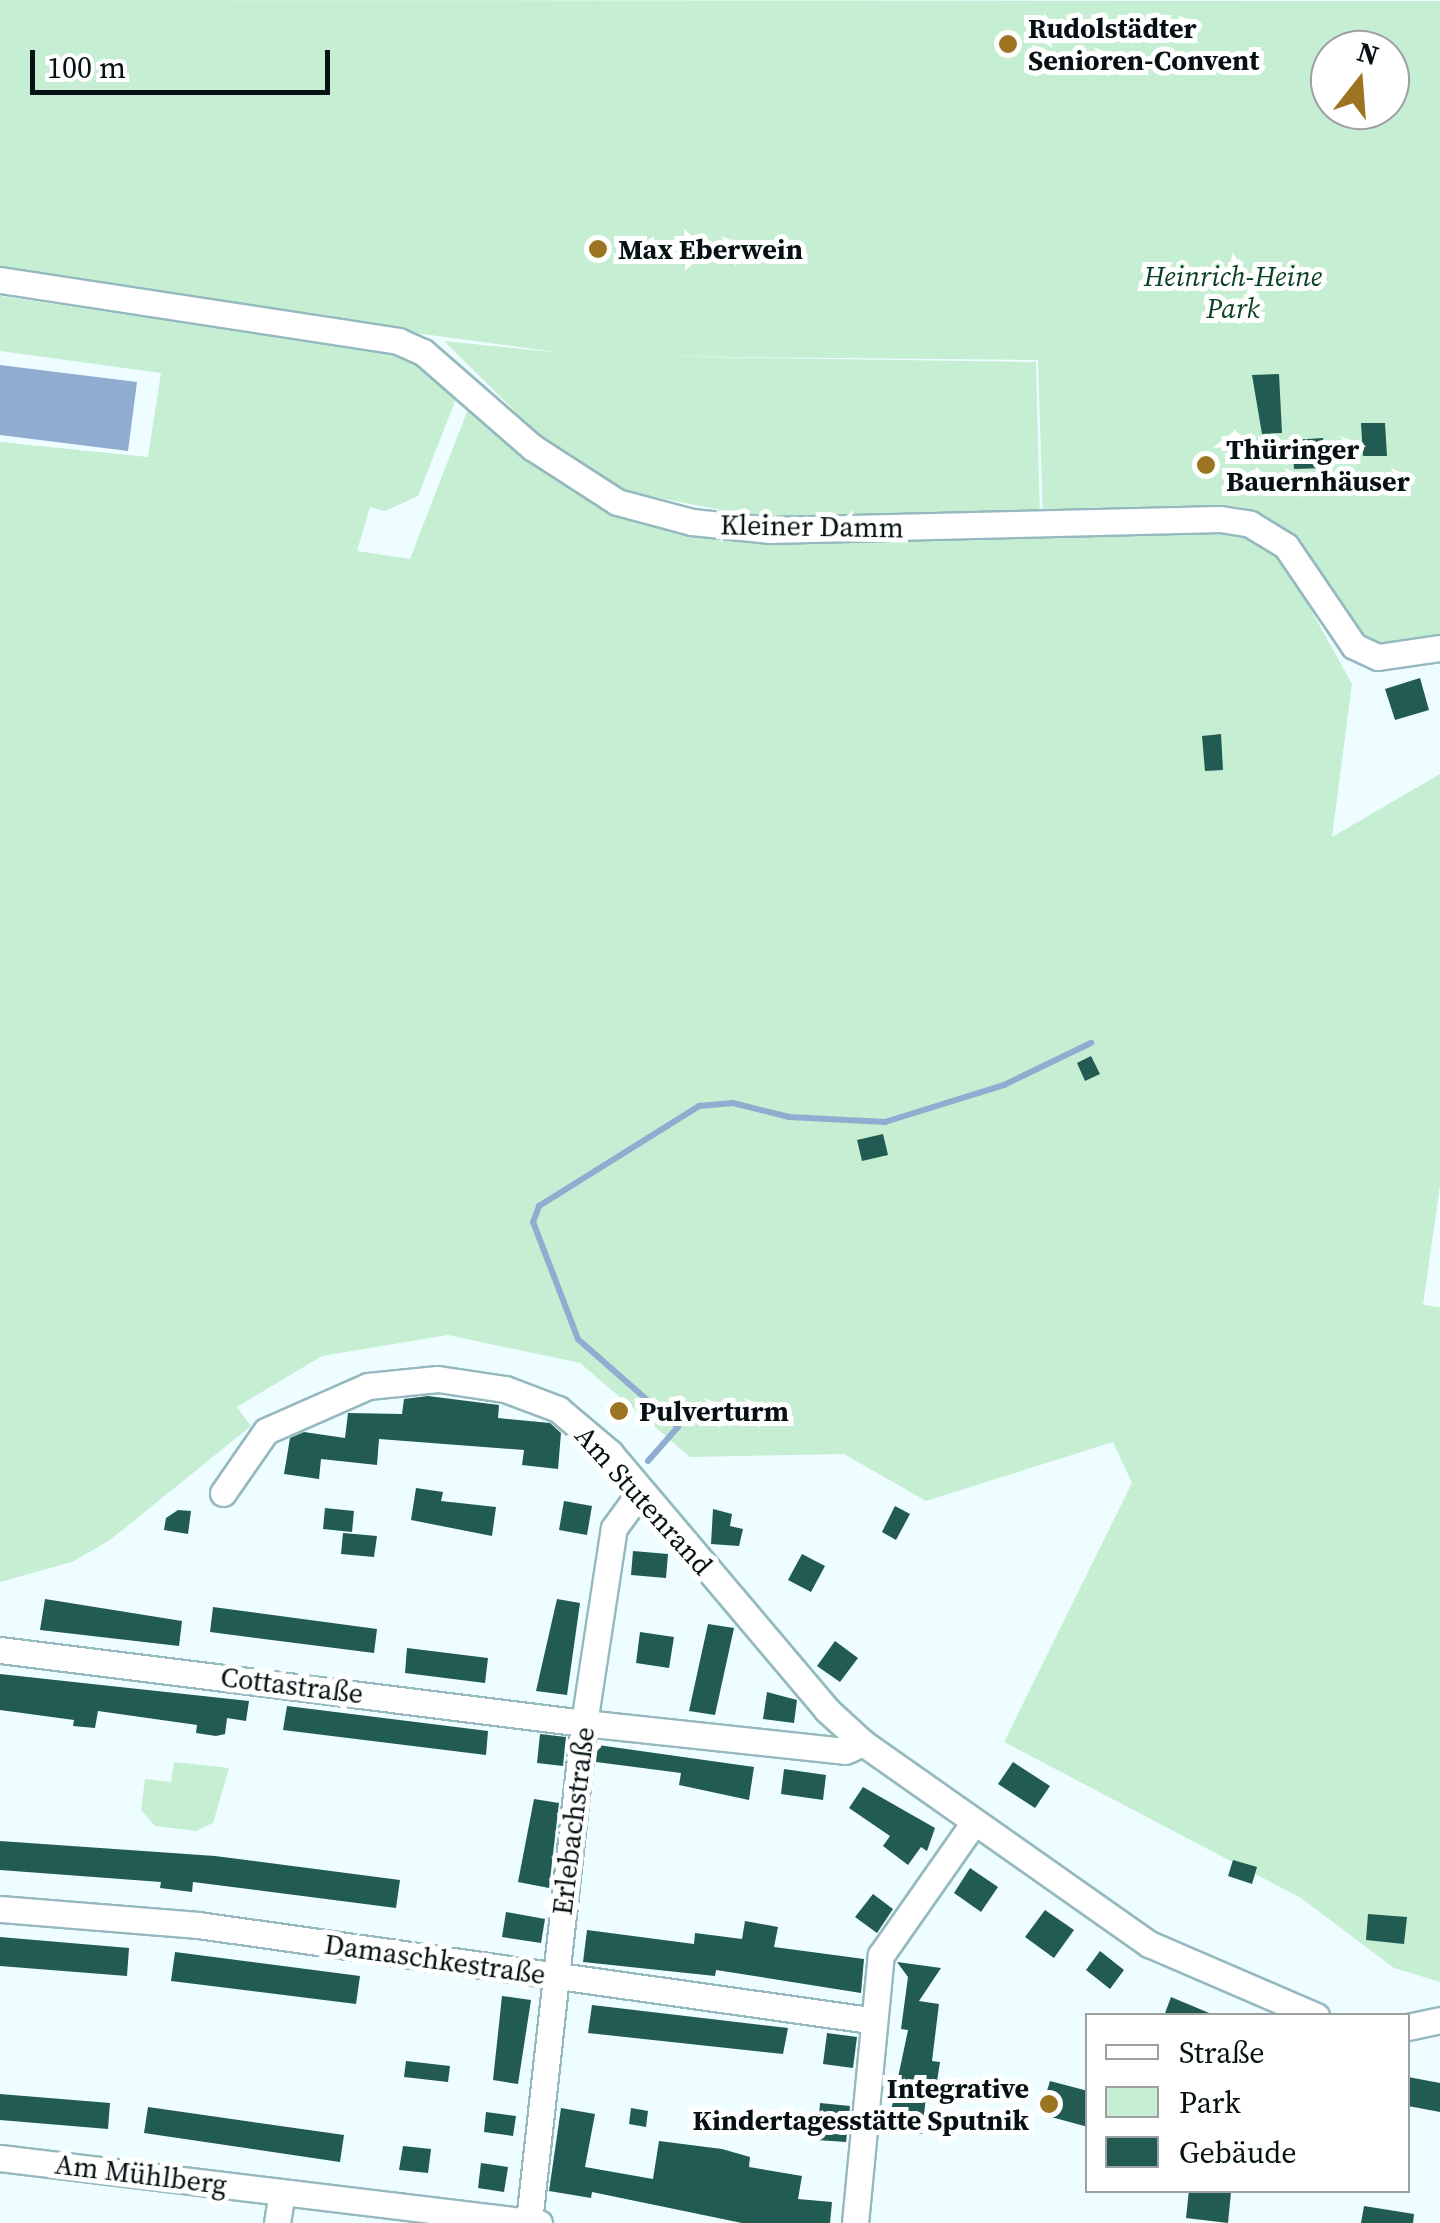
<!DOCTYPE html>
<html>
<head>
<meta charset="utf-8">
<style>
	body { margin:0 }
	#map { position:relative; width:1440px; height:2223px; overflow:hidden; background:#eefdff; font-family:"Source Serif 4",serif }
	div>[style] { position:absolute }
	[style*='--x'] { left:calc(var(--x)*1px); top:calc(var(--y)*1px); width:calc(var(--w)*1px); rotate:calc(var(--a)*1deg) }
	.green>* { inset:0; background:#c5eed3 }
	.water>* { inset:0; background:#90acd1 }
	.stream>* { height:6px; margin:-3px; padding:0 3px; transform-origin:3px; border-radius:3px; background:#90acd1 }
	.building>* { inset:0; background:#225b52 }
	.roads { filter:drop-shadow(2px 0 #95b9be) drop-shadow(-2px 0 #95b9be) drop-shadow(0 2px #95b9be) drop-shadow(0 -2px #95b9be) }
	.minor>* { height:25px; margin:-12.5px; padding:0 12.5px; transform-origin:12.5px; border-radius:12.5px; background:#fff }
	.dots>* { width:28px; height:28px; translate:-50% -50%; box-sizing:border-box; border:5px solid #fff; border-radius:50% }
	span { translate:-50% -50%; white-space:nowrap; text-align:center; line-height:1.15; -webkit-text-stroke:10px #fff; paint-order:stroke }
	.poi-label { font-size:28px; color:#051113; font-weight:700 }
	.left { translate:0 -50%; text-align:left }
	.right { translate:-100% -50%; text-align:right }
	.park-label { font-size:28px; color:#0b4125; font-style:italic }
	.street-label { font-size:28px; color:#051113 }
	.legend { position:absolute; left:1085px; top:2013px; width:325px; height:180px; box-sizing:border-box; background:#fff; border:2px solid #9ba0a1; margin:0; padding:12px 18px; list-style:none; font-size:30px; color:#051113 }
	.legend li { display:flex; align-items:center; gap:20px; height:50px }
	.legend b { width:50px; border:2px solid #9ba0a1 }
	.north { position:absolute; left:1310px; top:30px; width:100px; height:100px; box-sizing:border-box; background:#fff; border:2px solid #9ba0a1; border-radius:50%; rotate:17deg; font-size:28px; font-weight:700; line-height:40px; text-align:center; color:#051113 }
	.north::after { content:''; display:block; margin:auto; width:35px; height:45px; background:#9d7522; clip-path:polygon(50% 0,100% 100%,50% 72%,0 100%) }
	.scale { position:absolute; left:30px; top:50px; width:300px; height:45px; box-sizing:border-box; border:5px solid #051113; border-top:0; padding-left:12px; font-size:30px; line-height:35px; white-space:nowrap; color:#051113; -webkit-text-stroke:8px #fff; paint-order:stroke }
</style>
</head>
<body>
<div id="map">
	<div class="green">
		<div style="clip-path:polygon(evenodd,0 0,1440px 1px,1440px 634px,1392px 648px,1359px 635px,1300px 543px,1277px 523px,1252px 515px,1043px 521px,1038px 360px,637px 356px,1036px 362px,1040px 520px,757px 517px,624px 491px,538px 434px,444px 341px,563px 353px,0 277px,0 0,1330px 50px,1390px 50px,1390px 110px,1330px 110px,1330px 50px)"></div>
		<div style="clip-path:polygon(0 296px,404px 355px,457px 396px,418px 496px,385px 511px,370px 507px,357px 551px,410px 559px,470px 404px,524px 454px,611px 515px,693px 535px,770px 543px,1210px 532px,1244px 537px,1280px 554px,1352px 684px,1332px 837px,1440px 774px,1440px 1186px,1423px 1305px,1440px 1307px,1440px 1982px,1394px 1968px,1301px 1898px,1004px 1742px,1132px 1483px,1113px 1442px,926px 1501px,844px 1454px,690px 1457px,580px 1363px,448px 1335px,322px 1356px,237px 1407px,251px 1426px,110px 1540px,72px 1562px,0 1582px,0 442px,148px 457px,161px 373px,0 351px)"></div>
		<div style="clip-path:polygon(174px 1762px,229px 1768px,213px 1823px,196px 1831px,155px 1826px,141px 1810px,145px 1779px,171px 1782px)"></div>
	</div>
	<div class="water">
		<div style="clip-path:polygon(0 365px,137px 382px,128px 451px,0 435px)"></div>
	</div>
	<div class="stream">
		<div style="--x:648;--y:1461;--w:45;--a:-48.6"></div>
		<div style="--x:678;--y:1427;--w:133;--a:-138.7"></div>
		<div style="--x:578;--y:1339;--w:125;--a:-111"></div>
		<div style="--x:533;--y:1222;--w:17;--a:-69"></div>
		<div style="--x:539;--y:1206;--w:189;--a:-32"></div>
		<div style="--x:699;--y:1106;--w:34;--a:-5"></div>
		<div style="--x:733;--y:1103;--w:58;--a:14"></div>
		<div style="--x:789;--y:1117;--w:96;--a:3"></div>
		<div style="--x:885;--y:1122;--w:125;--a:-17.3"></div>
		<div style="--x:1004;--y:1085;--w:97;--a:-25.8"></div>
	</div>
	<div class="building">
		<div style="clip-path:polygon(1279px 374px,1282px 433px,1262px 434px,1252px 375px)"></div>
		<div style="clip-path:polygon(1361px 423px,1385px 423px,1387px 456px,1363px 456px)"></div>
		<div style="clip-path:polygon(1323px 438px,1325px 468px,1294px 469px,1292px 440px)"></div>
		<div style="clip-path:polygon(1420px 678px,1429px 710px,1395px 720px,1385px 689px)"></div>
		<div style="clip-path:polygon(1221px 734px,1223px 770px,1205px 771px,1202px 736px)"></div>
		<div style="clip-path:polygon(1091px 1056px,1100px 1074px,1085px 1081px,1077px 1063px)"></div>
		<div style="clip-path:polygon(883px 1134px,888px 1155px,862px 1161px,857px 1140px)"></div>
		<div style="clip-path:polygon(428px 1396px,499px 1405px,498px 1418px,550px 1423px,561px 1433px,558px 1469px,522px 1465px,524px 1450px,379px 1439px,377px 1465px,321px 1459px,319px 1479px,284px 1474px,290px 1438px,304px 1432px,345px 1438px,348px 1413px,402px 1414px,404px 1399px)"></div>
		<div style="clip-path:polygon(618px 1399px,631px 1409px,620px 1423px,607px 1413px)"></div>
		<div style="clip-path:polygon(416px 1488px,443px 1492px,441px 1501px,496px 1507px,492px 1536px,411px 1520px)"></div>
		<div style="clip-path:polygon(564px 1501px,592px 1506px,587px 1535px,559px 1530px)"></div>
		<div style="clip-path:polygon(895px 1506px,910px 1514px,896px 1540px,882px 1532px)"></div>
		<div style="clip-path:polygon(325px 1508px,354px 1511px,352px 1532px,323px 1529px)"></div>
		<div style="clip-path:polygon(713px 1509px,732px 1514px,730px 1526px,743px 1529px,739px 1546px,711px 1544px)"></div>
		<div style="clip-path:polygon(178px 1510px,191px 1511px,188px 1534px,164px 1530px,166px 1518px)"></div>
		<div style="clip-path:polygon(343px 1533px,377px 1536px,374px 1557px,341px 1554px)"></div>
		<div style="clip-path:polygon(633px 1551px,668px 1554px,666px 1578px,631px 1575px)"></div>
		<div style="clip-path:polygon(802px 1554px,825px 1566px,811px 1592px,788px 1580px)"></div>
		<div style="clip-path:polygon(45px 1599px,182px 1621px,179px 1646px,40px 1630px)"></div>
		<div style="clip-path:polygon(557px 1599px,580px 1603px,567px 1695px,536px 1691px)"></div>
		<div style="clip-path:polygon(213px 1607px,377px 1629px,374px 1653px,210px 1632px)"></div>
		<div style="clip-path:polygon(708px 1624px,734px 1628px,715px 1715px,689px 1711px)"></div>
		<div style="clip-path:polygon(640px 1632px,674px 1637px,669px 1668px,636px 1663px)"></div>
		<div style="clip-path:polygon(835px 1641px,858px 1658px,840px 1682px,817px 1666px)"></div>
		<div style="clip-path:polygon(407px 1648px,488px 1658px,485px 1683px,405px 1673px)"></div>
		<div style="clip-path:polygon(0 1674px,249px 1701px,246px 1721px,227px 1718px,225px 1734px,216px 1736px,196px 1733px,197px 1725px,98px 1711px,95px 1728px,73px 1726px,74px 1720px,0 1710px)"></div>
		<div style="clip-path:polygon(767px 1692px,797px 1700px,794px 1723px,763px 1719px)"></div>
		<div style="clip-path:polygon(287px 1706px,488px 1731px,486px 1755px,283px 1730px)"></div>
		<div style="clip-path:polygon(540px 1734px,566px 1737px,563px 1766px,537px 1763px)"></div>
		<div style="clip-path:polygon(598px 1745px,754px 1767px,749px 1800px,679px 1785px,681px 1773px,596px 1762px)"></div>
		<div style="clip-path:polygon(1013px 1762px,1050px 1786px,1035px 1808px,998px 1784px)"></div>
		<div style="clip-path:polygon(784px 1769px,826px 1775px,823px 1800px,781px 1794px)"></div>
		<div style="clip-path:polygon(863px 1787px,935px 1828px,927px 1851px,921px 1847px,908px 1865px,883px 1846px,890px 1836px,849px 1808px)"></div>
		<div style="clip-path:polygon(534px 1799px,559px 1803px,549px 1888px,518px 1882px)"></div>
		<div style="clip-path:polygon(0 1841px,215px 1856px,400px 1880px,396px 1908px,193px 1882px,192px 1892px,160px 1888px,161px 1882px,0 1870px)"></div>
		<div style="clip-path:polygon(1233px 1860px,1257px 1867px,1252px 1884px,1228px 1876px)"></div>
		<div style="clip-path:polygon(970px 1868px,998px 1887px,981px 1912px,954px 1893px)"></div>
		<div style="clip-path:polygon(873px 1894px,893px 1909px,877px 1933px,855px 1917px)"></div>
		<div style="clip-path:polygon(1045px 1910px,1074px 1930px,1054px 1958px,1025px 1937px)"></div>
		<div style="clip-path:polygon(506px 1912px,545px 1919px,541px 1943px,502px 1937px)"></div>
		<div style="clip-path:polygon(1368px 1914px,1407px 1917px,1404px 1944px,1366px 1940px)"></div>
		<div style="clip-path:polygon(745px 1921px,778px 1927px,774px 1947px,864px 1959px,861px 1993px,716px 1970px,715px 1976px,583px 1962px,587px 1930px,694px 1944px,695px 1933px,742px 1939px)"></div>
		<div style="clip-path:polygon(0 1937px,129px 1948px,127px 1976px,0 1966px)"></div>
		<div style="clip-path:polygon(1100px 1951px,1124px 1970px,1110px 1989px,1086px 1970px)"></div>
		<div style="clip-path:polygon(175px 1952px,360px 1976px,356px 2004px,171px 1981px)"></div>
		<div style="clip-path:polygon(897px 1962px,941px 1968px,919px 2001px,939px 2004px,932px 2061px,940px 2062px,936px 2088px,927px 2087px,922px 2134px,887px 2130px,908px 2030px,901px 2029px,908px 1977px)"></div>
		<div style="clip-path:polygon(502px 1996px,531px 2000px,518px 2084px,493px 2080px)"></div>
		<div style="clip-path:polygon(1171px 1997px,1214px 2015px,1214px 2016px,1164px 2016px)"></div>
		<div style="clip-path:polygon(592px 2005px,788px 2028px,783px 2054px,588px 2033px)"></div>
		<div style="clip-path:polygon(827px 2033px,857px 2037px,853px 2068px,823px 2064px)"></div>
		<div style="clip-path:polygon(406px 2061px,450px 2066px,448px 2082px,404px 2077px)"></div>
		<div style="clip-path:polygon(1408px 2077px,1440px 2083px,1440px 2112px,1408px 2106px)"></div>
		<div style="clip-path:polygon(1050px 2081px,1088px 2091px,1088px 2127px,1040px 2114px)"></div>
		<div style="clip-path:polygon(0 2094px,110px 2103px,108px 2129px,0 2120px)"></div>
		<div style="clip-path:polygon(820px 2103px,850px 2106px,846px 2142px,817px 2140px)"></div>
		<div style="clip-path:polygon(148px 2107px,344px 2135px,340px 2162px,144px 2133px)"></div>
		<div style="clip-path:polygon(561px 2108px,595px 2114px,585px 2167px,653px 2179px,659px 2141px,722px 2149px,750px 2157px,749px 2167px,802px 2176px,798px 2199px,832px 2202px,830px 2223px,742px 2223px,592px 2192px,591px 2198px,549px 2191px)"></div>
		<div style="clip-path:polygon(631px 2108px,648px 2111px,646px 2127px,629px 2124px)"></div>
		<div style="clip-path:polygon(486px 2112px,516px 2116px,513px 2136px,484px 2132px)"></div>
		<div style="clip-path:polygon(403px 2146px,431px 2149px,428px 2173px,399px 2170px)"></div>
		<div style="clip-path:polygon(481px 2163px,508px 2167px,504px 2192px,478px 2188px)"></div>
		<div style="clip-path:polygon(1189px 2190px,1231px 2192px,1228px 2223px,1186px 2218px)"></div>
		<div style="clip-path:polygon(1364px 2206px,1414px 2214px,1413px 2223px,1361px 2223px)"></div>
	</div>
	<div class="roads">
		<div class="minor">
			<div style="--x:0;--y:280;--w:403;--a:8.7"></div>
			<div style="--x:398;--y:341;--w:27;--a:24"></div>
			<div style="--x:423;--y:352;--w:145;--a:41.1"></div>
			<div style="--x:532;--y:447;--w:101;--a:32.9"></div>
			<div style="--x:617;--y:502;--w:78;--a:14.9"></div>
			<div style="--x:692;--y:522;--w:77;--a:5.9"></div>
			<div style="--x:769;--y:530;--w:451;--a:-1.4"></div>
			<div style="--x:1220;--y:519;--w:30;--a:9"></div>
			<div style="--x:1250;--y:524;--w:42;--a:31.4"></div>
			<div style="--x:1286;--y:546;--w:121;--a:55.8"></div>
			<div style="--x:1354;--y:646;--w:26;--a:25"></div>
			<div style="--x:1378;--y:657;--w:63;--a:-8.3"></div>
			<div style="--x:223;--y:1493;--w:75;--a:-55.3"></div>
			<div style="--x:266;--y:1431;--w:111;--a:-23.8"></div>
			<div style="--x:368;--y:1386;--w:70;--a:-5.7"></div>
			<div style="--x:438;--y:1379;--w:68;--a:8.5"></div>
			<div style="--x:505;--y:1389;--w:57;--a:20.7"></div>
			<div style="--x:558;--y:1409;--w:68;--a:40.2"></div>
			<div style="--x:610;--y:1453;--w:336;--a:49.8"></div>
			<div style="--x:827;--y:1710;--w:49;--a:42.5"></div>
			<div style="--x:0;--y:1650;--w:589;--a:7.13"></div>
			<div style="--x:584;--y:1723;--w:262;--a:6.1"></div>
			<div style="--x:845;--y:1751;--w:20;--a:-24"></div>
			<div style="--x:863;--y:1743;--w:350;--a:35.1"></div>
			<div style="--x:1149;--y:1944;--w:182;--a:23.3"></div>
			<div style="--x:0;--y:1909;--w:199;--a:4.6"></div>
			<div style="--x:198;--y:1925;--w:679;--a:8.05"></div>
			<div style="--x:1408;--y:2027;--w:33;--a:-12"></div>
			<div style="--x:0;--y:2158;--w:543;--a:6.88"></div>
			<div style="--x:529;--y:2221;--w:501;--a:-83.7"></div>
			<div style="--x:584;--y:1723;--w:197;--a:-81.3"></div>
			<div style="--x:614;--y:1528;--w:46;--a:-53.9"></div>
			<div style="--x:277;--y:2223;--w:31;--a:-81"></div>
			<div style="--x:855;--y:2223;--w:269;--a:-84.5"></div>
			<div style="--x:881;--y:1955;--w:162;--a:-55"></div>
		</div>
	</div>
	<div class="dots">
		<div style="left:1008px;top:44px;background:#9d7522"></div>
		<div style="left:598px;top:249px;background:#9d7522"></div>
		<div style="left:1206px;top:465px;background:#9d7522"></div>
		<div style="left:619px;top:1411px;background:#9d7522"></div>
		<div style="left:1049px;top:2104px;background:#9d7522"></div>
	</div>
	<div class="poi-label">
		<span class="left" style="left:1028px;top:44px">Rudolstädter<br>Senioren-Convent</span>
		<span class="left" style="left:618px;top:249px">Max Eberwein</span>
		<span class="left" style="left:1226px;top:465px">Thüringer<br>Bauernhäuser</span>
		<span class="left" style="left:639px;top:1411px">Pulverturm</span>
		<span class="right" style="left:1029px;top:2104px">Integrative<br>Kindertagesstätte Sputnik</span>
	</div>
	<div class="park-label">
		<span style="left:1233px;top:292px">Heinrich-Heine<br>Park</span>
	</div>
	<div class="street-label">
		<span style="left:812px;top:526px;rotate:1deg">Kleiner Damm</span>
		<span style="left:644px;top:1500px;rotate:48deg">Am Stutenrand</span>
		<span style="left:292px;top:1685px;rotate:7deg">Cottastraße</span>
		<span style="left:573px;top:1821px;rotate:-83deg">Erlebachstraße</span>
		<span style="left:435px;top:1959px;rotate:8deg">Damaschkestraße</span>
		<span style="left:141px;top:2174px;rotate:7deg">Am Mühlberg</span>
	</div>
	<ul class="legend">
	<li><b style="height:12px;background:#fff"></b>Straße</li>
	<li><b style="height:28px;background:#c5eed3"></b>Park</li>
	<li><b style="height:28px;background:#225b52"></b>Gebäude</li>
	</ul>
	<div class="north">N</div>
	<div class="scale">100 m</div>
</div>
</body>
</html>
